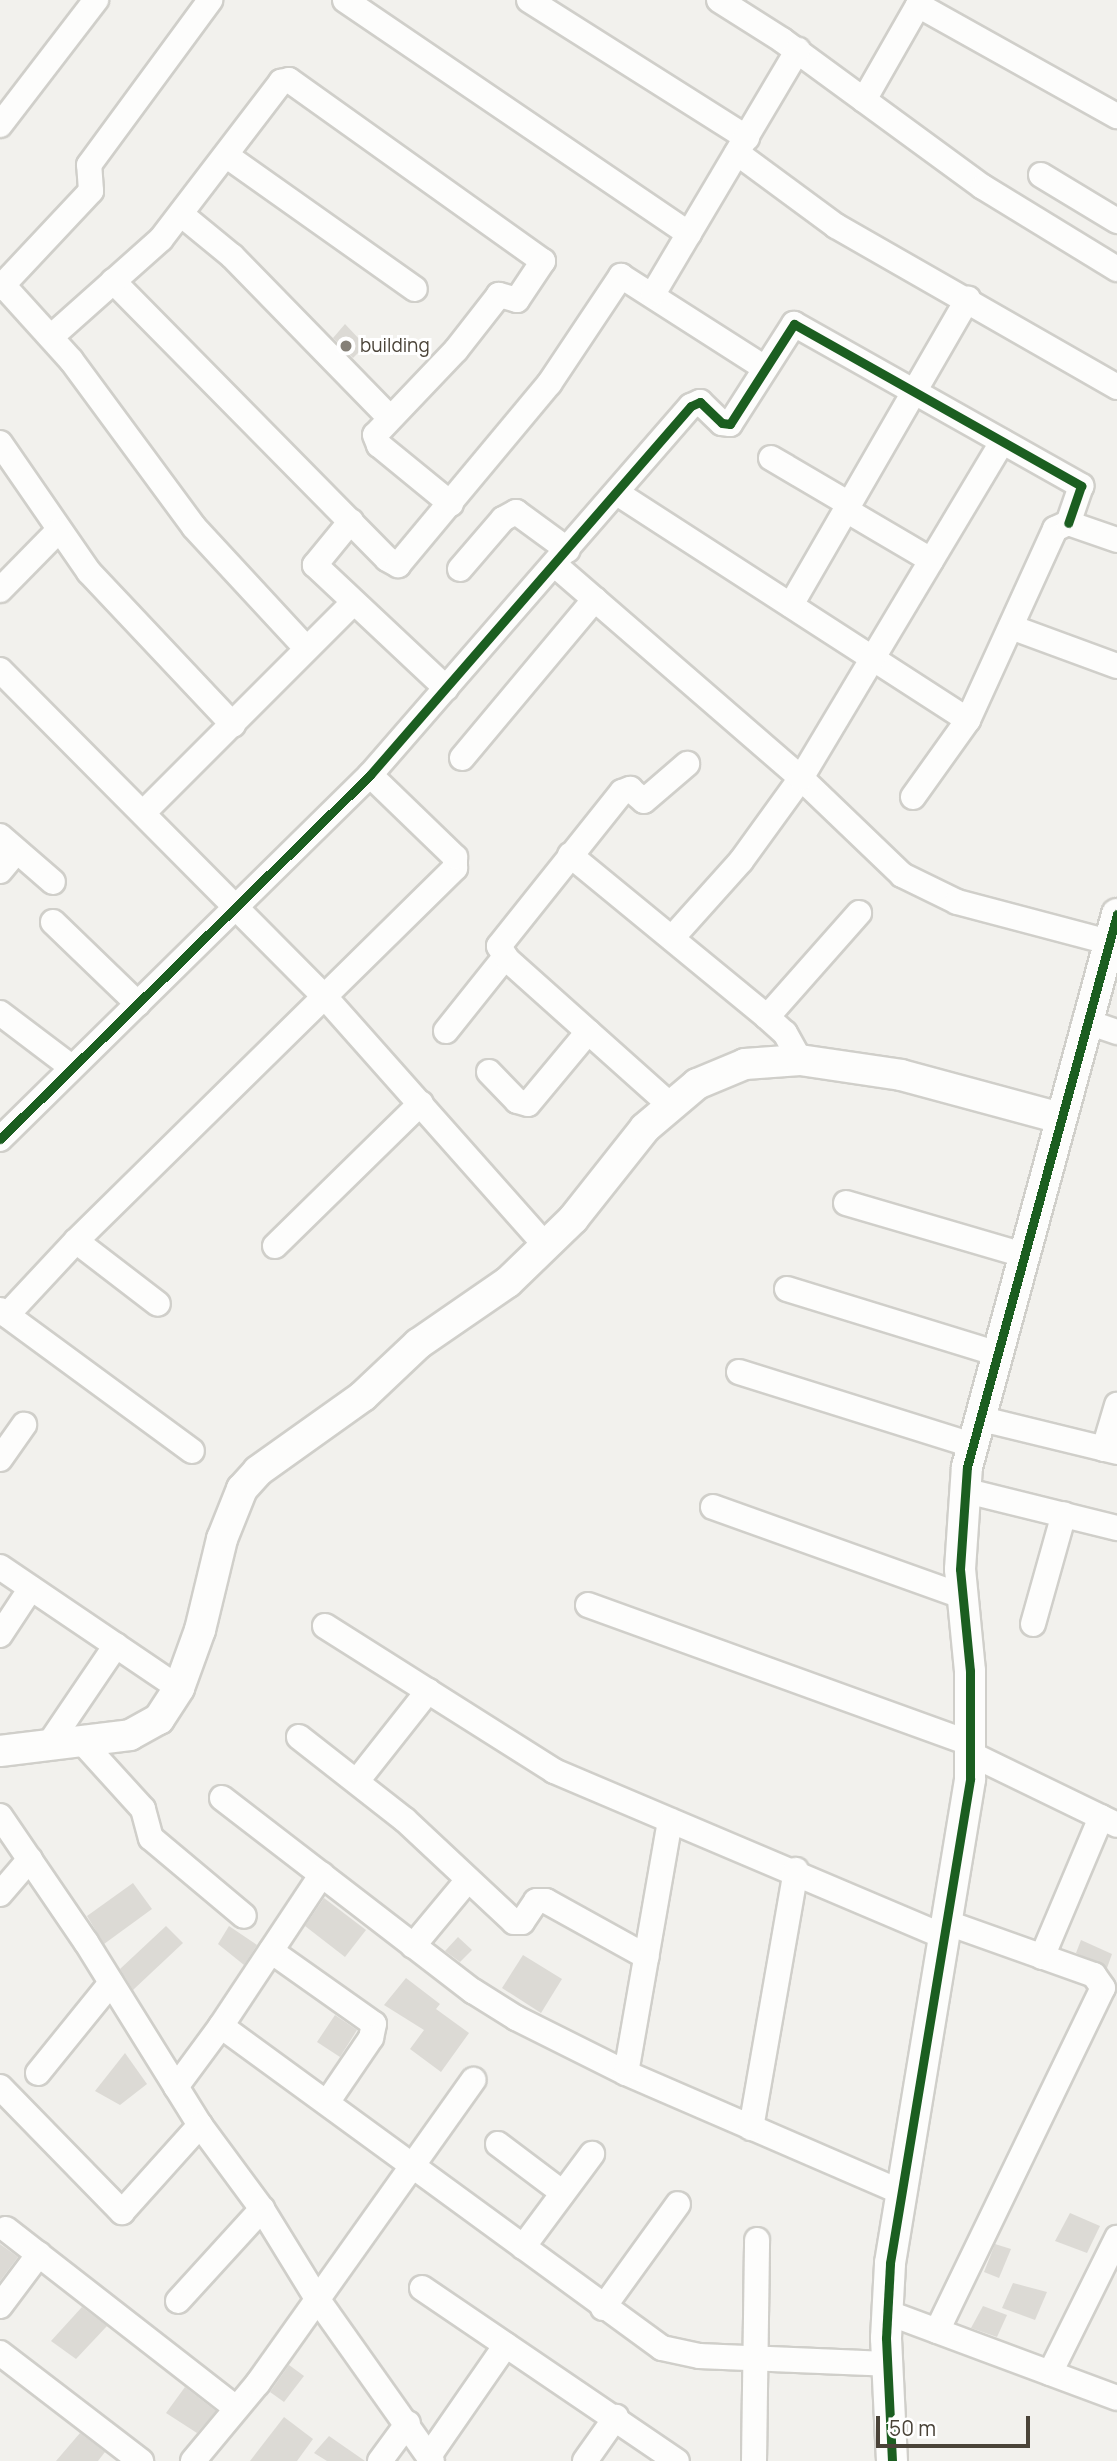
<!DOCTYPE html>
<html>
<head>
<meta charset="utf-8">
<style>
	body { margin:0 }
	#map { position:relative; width:1117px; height:2461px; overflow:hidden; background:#f2f1ed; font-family:Manrope,sans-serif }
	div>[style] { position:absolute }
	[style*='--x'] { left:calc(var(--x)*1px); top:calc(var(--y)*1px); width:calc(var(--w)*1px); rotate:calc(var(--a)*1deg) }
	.building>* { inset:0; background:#dcdad5 }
	.roads { filter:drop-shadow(2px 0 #d0cfca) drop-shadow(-2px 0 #d0cfca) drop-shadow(0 2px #d0cfca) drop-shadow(0 -2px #d0cfca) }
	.minor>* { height:24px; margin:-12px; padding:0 12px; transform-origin:12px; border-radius:12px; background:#fdfdfc }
	.tertiary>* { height:30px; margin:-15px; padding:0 15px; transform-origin:15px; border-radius:15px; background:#fdfdfc }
	.cycleway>* { height:9px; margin:-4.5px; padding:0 4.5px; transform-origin:4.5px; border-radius:4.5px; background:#1b5e20 }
	.dots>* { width:19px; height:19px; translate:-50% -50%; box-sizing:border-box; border:4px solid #fff; border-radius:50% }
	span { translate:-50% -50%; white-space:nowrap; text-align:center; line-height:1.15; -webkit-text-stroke:6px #fff; paint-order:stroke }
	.poi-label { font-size:19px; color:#4a4338 }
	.left { translate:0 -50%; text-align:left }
	.scale { position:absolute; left:876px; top:2416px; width:154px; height:32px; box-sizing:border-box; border:4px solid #4a4338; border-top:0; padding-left:9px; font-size:21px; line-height:24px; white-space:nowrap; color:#4a4338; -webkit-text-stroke:5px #fff; paint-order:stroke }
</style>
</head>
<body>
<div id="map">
	<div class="building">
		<div style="clip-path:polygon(345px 324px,362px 342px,363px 348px,353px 358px,333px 338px)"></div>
		<div style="clip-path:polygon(133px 1883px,152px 1909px,104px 1944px,87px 1916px)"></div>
		<div style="clip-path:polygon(324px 1898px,366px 1930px,345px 1957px,305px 1926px)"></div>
		<div style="clip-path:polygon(166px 1926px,183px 1943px,133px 1990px,120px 1969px)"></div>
		<div style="clip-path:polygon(229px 1926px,257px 1945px,244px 1965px,218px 1944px)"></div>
		<div style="clip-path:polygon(458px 1937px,472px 1950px,460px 1962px,445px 1951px)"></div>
		<div style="clip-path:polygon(1081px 1940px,1112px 1954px,1107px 1968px,1076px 1953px)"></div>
		<div style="clip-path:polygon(523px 1955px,562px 1979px,541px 2013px,502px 1988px)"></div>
		<div style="clip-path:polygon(406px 1978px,440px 2004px,436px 2009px,469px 2033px,441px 2072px,410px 2049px,424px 2030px,384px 2005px)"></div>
		<div style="clip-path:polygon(335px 2015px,357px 2030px,340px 2057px,317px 2042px)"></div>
		<div style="clip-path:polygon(125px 2053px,147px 2084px,120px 2105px,95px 2091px)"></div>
		<div style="clip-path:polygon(1070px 2213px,1100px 2226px,1087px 2253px,1055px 2241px)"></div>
		<div style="clip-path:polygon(0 2244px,18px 2257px,0 2281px)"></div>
		<div style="clip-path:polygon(995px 2244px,1011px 2249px,999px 2278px,984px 2272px)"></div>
		<div style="clip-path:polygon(1013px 2283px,1047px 2292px,1035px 2320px,1002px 2308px)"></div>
		<div style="clip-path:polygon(983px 2306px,1007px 2315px,997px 2337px,971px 2328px)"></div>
		<div style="clip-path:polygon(82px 2307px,107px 2326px,76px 2359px,51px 2341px)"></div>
		<div style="clip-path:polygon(289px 2365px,304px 2376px,284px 2402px,270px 2392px)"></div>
		<div style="clip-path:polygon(185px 2387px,216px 2411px,197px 2433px,166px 2413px)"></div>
		<div style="clip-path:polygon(284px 2417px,313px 2439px,297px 2461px,250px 2461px)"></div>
		<div style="clip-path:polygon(80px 2433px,105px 2452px,98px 2461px,56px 2461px)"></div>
		<div style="clip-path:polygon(329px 2436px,365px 2461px,327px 2461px,314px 2453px)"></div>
	</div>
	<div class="roads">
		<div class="minor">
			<div style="--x:345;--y:0;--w:416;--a:34.2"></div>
			<div style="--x:529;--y:0;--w:258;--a:32.3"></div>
			<div style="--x:719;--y:0;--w:75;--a:32.4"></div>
			<div style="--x:782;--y:40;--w:249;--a:36.2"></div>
			<div style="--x:983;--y:187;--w:157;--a:31.5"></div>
			<div style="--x:918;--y:5;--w:228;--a:29.2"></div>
			<div style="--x:864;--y:100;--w:115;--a:-60.3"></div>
			<div style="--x:0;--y:125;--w:158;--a:-52.5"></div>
			<div style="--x:737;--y:153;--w:123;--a:36.4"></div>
			<div style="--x:836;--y:226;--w:324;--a:29.8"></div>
			<div style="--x:227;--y:156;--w:230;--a:35.3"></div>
			<div style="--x:1041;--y:175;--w:89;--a:31.2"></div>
			<div style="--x:182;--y:215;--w:65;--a:39.4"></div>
			<div style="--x:232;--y:256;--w:226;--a:45.7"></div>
			<div style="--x:113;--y:281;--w:390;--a:45.4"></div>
			<div style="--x:387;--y:559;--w:13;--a:29"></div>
			<div style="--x:398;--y:565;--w:236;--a:-50.2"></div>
			<div style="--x:549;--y:384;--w:130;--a:-56.3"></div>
			<div style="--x:621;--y:276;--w:171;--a:32.6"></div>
			<div style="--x:3;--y:285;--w:101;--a:47.8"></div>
			<div style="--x:71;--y:360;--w:207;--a:53.6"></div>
			<div style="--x:194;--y:527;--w:165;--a:47.2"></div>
			<div style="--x:0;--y:288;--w:133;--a:-46.8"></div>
			<div style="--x:91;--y:191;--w:26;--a:-94"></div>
			<div style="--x:89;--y:165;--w:205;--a:-53.7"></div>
			<div style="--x:653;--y:294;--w:284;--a:-59.3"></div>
			<div style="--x:51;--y:337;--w:147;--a:-41.7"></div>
			<div style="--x:161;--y:239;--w:198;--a:-52.6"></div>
			<div style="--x:281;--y:82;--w:8;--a:-14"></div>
			<div style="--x:289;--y:80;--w:312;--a:35.5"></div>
			<div style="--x:543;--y:261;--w:47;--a:123.7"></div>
			<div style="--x:517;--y:300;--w:19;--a:-164"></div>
			<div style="--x:499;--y:295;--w:70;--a:128"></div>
			<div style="--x:456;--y:350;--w:117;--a:133.6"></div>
			<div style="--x:375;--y:435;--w:11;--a:68"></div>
			<div style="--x:379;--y:445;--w:93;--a:39.3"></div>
			<div style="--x:0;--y:443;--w:157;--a:55.4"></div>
			<div style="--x:89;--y:572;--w:210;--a:46.7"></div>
			<div style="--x:771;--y:458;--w:91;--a:30.5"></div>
			<div style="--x:617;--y:493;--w:418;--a:32.9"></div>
			<div style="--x:846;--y:510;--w:99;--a:30.5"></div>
			<div style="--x:351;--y:521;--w:57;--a:129.3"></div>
			<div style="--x:315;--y:565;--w:180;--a:43.2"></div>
			<div style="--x:555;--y:565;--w:325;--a:40.9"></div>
			<div style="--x:801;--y:778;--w:140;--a:43.8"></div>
			<div style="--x:902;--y:875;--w:61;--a:26.1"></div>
			<div style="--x:957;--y:902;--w:156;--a:14.8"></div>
			<div style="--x:460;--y:569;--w:66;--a:-49.3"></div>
			<div style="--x:503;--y:519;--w:15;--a:-28"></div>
			<div style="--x:516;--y:512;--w:64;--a:36.2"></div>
			<div style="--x:0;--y:590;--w:83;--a:-45.5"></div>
			<div style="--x:791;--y:605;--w:354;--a:-60"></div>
			<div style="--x:1011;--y:627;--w:113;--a:20.2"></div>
			<div style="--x:0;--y:670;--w:461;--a:45.2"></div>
			<div style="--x:325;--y:997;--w:334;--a:48.4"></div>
			<div style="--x:462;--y:758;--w:207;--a:-50.1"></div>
			<div style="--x:913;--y:797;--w:95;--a:-54.5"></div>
			<div style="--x:968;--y:720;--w:210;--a:-65.5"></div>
			<div style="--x:1055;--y:529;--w:14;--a:-25"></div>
			<div style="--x:1068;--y:523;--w:52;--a:19.1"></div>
			<div style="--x:143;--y:813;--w:298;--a:-45"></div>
			<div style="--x:0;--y:836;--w:70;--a:41"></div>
			<div style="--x:570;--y:855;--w:255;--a:39.4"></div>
			<div style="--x:767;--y:1017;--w:24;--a:42"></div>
			<div style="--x:785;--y:1033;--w:31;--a:61"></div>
			<div style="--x:0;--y:871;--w:26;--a:-50"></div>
			<div style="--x:53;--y:922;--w:118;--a:44"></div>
			<div style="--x:672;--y:938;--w:103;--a:-48.1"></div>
			<div style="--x:741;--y:861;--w:102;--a:-54.1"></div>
			<div style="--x:801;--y:778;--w:392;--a:-59.1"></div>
			<div style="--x:0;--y:1013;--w:88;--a:37.1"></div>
			<div style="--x:767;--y:1017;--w:139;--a:-48.5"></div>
			<div style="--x:1085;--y:1021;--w:34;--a:19"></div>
			<div style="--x:446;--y:1031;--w:95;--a:-51.4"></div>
			<div style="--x:489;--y:1072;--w:40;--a:46"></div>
			<div style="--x:517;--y:1101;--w:11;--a:15"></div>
			<div style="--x:528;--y:1104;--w:94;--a:-50.2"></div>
			<div style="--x:669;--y:1104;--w:217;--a:-138.2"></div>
			<div style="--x:507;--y:959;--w:15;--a:-122"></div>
			<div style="--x:499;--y:946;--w:197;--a:-51.4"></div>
			<div style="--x:622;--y:792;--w:9;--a:-21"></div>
			<div style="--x:630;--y:789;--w:18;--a:41"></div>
			<div style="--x:644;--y:801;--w:57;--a:-40.7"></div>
			<div style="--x:0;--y:1139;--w:519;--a:-44.53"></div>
			<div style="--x:370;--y:775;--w:489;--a:-49"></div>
			<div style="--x:691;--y:406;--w:10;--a:-24"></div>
			<div style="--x:700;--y:402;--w:30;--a:44"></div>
			<div style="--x:722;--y:423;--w:8;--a:7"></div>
			<div style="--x:730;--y:424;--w:119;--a:-57.4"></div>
			<div style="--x:794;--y:324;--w:330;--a:29.4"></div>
			<div style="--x:1081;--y:486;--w:39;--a:109"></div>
			<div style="--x:846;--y:1203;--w:185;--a:16.3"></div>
			<div style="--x:76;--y:1241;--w:103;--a:37.5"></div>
			<div style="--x:275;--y:1246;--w:204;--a:-44.4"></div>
			<div style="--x:787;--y:1289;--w:221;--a:17.1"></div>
			<div style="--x:0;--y:1310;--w:238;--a:36.3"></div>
			<div style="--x:7;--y:1315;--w:101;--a:-47"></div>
			<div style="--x:76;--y:1241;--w:532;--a:-44.54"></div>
			<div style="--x:455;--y:868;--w:11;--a:-90"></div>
			<div style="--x:455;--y:857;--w:118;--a:-136"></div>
			<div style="--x:739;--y:1372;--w:244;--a:17.4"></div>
			<div style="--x:978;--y:1418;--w:143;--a:13.7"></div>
			<div style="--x:1104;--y:1449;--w:46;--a:-73.5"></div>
			<div style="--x:0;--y:1459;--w:42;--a:-54.8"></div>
			<div style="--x:963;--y:1490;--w:159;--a:13.9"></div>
			<div style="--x:713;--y:1507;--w:263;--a:19.7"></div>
			<div style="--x:0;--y:1567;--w:216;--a:34.1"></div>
			<div style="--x:588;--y:1605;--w:408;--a:19.9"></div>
			<div style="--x:1033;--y:1624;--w:114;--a:-74.3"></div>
			<div style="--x:325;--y:1626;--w:271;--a:32.3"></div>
			<div style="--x:554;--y:1771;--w:422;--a:23"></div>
			<div style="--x:0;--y:1635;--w:56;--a:-56.6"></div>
			<div style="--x:299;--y:1737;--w:135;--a:38.1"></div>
			<div style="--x:405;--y:1820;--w:149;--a:43.1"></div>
			<div style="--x:514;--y:1922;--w:8;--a:0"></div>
			<div style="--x:522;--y:1922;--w:25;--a:-56"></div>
			<div style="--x:536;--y:1901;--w:10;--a:0"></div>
			<div style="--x:546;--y:1901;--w:115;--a:29"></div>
			<div style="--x:83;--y:1743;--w:89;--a:47.7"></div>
			<div style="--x:143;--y:1809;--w:30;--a:75"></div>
			<div style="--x:151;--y:1838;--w:121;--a:40"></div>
			<div style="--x:47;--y:1747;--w:123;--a:-55.9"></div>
			<div style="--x:971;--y:1754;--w:162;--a:25.9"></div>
			<div style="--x:357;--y:1781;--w:115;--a:-51.7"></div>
			<div style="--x:222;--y:1798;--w:317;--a:37.6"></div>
			<div style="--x:473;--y:1991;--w:51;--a:32.1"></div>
			<div style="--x:516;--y:2018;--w:123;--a:26.6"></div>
			<div style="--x:626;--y:2073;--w:300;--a:23.4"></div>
			<div style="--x:0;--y:1816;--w:153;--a:55.7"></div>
			<div style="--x:86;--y:1942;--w:216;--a:58.1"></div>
			<div style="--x:200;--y:2125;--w:104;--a:53.6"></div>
			<div style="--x:262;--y:2209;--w:107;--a:58.4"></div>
			<div style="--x:318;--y:2300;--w:197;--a:54.7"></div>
			<div style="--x:0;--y:1894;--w:46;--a:-49.4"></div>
			<div style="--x:413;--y:1946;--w:85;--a:-50.3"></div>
			<div style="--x:271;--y:1951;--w:126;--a:35.3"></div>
			<div style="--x:374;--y:2024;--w:14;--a:102"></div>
			<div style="--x:371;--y:2038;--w:76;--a:124.3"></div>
			<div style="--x:1042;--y:1957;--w:152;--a:-67.1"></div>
			<div style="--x:221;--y:2026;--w:182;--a:-56.4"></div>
			<div style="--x:38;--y:2073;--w:116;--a:-51"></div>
			<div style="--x:626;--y:2073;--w:256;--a:-80.1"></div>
			<div style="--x:0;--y:2087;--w:175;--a:45.7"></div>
			<div style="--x:122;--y:2212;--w:117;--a:-48.1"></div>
			<div style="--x:176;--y:2087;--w:76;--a:-53.6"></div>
			<div style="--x:221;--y:2026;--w:546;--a:36.14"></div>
			<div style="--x:662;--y:2348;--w:38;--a:12"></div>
			<div style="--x:699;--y:2356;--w:188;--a:2.4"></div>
			<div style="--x:751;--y:2128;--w:262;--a:-80.1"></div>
			<div style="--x:498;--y:2144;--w:81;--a:37"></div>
			<div style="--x:6;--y:2229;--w:290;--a:37.9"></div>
			<div style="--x:523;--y:2247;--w:116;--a:-53.4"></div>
			<div style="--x:422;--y:2288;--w:308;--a:34.2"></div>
			<div style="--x:178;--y:2301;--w:125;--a:-47.6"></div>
			<div style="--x:0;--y:2306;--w:65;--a:-53.1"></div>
			<div style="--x:603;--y:2308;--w:128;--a:-54.2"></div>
			<div style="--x:886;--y:2312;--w:246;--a:20.4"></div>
			<div style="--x:937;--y:2331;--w:381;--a:-64.2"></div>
			<div style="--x:1103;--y:1988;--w:16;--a:-125"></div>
			<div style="--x:1094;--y:1975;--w:158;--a:-160.4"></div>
			<div style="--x:0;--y:2353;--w:178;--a:37.5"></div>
			<div style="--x:1050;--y:2373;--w:151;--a:-63.6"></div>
			<div style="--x:429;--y:2456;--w:135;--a:-55.3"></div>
			<div style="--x:193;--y:2461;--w:102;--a:-50.2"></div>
			<div style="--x:258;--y:2383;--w:372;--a:-54.6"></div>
			<div style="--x:380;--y:2461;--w:47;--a:-53.6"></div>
			<div style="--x:585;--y:2461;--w:54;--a:-54.8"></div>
			<div style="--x:754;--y:2461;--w:221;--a:-89.2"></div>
		</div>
		<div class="tertiary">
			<div style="--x:0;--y:1751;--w:131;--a:-7"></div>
			<div style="--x:130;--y:1735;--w:33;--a:-29"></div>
			<div style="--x:159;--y:1719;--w:37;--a:-57"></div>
			<div style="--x:179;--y:1688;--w:62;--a:-70.1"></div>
			<div style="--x:200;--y:1630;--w:94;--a:-76.4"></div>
			<div style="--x:222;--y:1539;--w:54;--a:-68.2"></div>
			<div style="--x:242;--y:1489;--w:24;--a:-48"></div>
			<div style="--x:258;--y:1471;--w:129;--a:-35.5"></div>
			<div style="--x:363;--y:1396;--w:76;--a:-43.4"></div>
			<div style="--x:418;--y:1344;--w:109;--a:-34.6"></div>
			<div style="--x:508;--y:1282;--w:91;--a:-44.1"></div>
			<div style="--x:573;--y:1219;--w:116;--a:-51.6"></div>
			<div style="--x:645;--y:1128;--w:68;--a:-40.2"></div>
			<div style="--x:697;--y:1084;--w:52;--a:-22.6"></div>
			<div style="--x:745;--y:1064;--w:55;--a:-4.2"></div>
			<div style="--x:800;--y:1060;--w:102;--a:8.4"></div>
			<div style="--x:901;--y:1075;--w:165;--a:15.1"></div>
			<div style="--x:892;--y:2461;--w:123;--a:-92.8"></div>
			<div style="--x:886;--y:2338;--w:75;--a:-86.9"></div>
			<div style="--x:890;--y:2263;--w:491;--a:-80.6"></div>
			<div style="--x:970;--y:1779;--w:108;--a:-90"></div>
			<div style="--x:970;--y:1671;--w:102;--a:-95.6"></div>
			<div style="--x:960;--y:1569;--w:102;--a:-86.1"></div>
			<div style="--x:967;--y:1467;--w:573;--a:-74.82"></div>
		</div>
	</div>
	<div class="cycleway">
		<div style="--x:0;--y:1139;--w:519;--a:-44.53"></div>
		<div style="--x:370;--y:775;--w:489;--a:-49"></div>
		<div style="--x:691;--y:406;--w:10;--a:-24"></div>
		<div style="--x:700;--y:402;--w:30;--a:44"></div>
		<div style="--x:722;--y:423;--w:8;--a:7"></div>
		<div style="--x:730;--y:424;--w:119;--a:-57.4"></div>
		<div style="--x:794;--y:324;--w:330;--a:29.4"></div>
		<div style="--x:1081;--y:486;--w:39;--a:109"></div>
		<div style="--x:892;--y:2461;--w:123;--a:-92.8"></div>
		<div style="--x:886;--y:2338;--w:75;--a:-86.9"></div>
		<div style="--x:890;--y:2263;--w:491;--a:-80.6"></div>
		<div style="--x:970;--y:1779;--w:108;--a:-90"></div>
		<div style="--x:970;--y:1671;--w:102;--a:-95.6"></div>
		<div style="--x:960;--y:1569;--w:102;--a:-86.1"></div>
		<div style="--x:967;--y:1467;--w:573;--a:-74.82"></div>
	</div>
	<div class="dots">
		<div style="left:346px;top:346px;background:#858077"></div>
	</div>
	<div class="poi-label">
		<span class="left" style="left:360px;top:346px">building</span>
	</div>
	<div class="scale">50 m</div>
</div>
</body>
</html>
